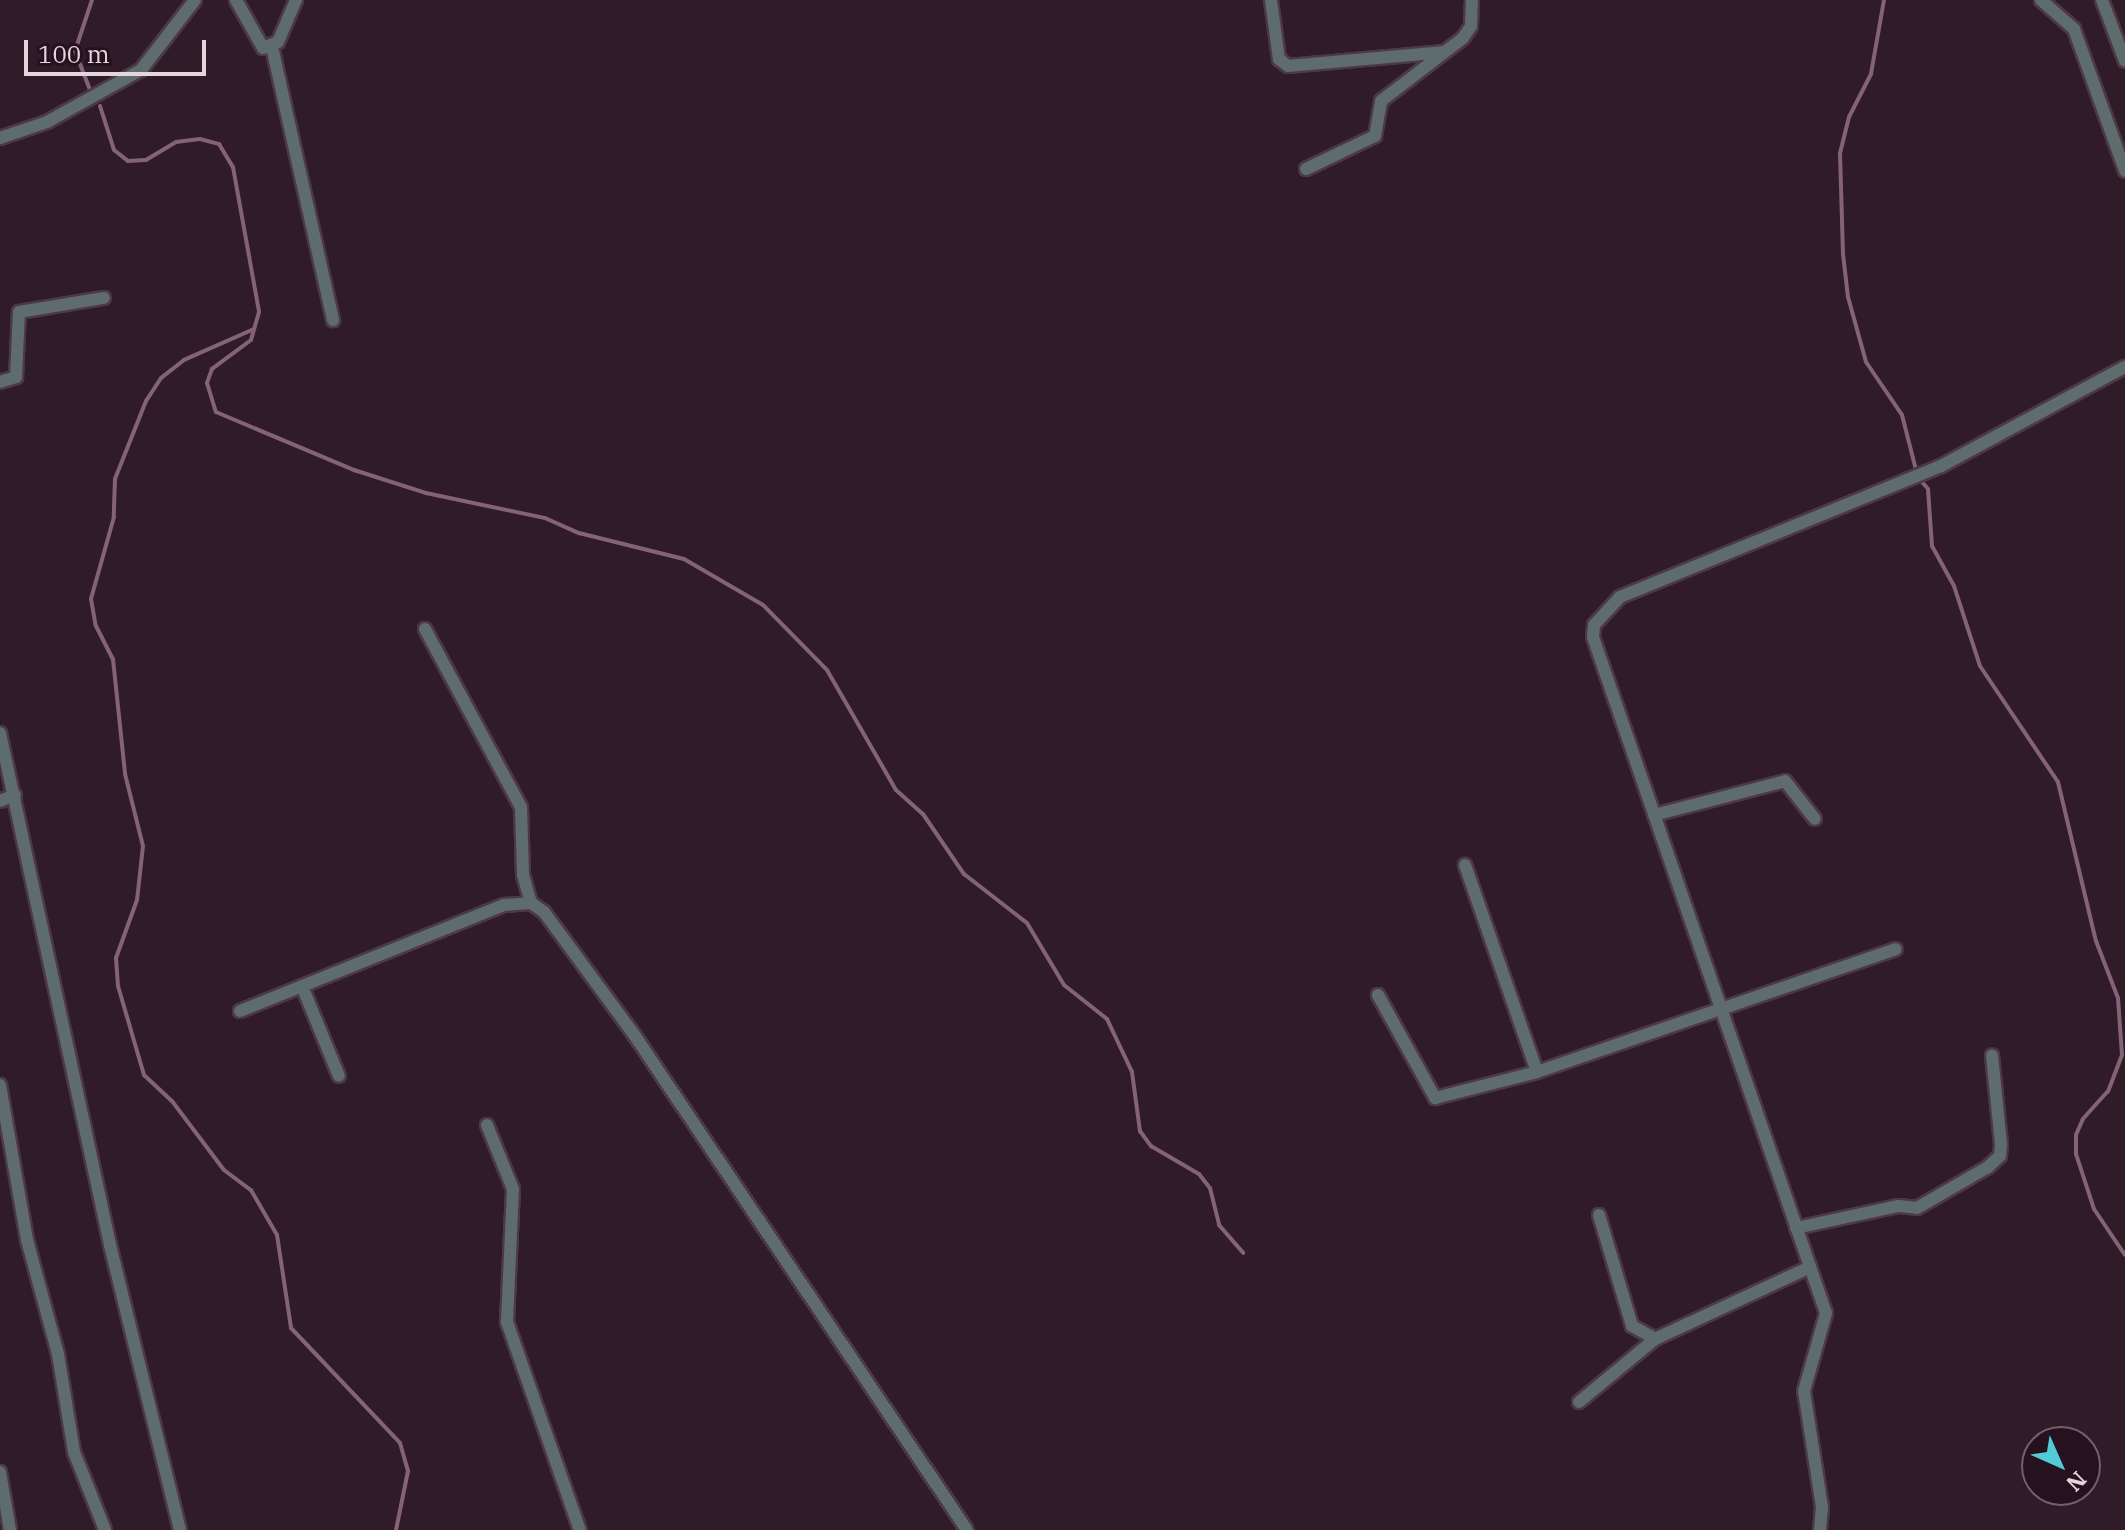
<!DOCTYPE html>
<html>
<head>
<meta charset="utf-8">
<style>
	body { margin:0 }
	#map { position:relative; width:2125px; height:1530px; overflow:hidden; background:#301b28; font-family:"IBM Plex Serif",serif }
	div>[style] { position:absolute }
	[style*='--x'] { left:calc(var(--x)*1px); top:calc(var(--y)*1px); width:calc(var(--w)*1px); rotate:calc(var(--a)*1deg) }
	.stream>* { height:4px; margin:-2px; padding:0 2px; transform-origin:2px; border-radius:2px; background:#846376 }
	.roads { filter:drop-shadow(2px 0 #4d3945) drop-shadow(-2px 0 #4d3945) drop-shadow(0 2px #4d3945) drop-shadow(0 -2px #4d3945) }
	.minor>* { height:12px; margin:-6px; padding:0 6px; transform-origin:6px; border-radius:6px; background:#5e6c6e }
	span { translate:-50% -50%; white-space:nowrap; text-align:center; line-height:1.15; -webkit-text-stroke:8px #26121e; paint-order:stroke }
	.north { position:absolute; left:2021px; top:1426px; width:80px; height:80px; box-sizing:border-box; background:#26121e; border:2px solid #72606b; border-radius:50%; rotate:135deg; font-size:22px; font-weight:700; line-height:32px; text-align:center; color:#e5d6de }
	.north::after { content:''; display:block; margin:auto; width:28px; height:36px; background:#52cbd8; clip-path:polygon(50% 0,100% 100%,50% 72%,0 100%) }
	.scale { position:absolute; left:24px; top:40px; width:182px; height:36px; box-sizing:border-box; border:4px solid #e5d6de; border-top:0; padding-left:10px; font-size:24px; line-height:28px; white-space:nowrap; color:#e5d6de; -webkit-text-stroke:6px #26121e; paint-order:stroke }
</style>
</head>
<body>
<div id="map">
	<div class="stream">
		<div style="--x:1884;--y:0;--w:75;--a:100"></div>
		<div style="--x:1871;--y:74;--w:48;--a:117.1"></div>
		<div style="--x:1849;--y:117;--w:37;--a:104"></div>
		<div style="--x:1840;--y:153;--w:101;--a:88.3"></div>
		<div style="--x:1843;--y:254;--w:43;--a:83.4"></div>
		<div style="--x:1848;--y:297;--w:67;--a:74.5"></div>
		<div style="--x:1866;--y:362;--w:64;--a:55.8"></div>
		<div style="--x:1902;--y:415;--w:57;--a:75.7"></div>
		<div style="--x:90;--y:90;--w:42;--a:-111"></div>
		<div style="--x:75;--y:51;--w:54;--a:-71.6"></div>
		<div style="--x:100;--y:106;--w:46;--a:72.3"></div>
		<div style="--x:114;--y:150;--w:18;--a:38"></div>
		<div style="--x:128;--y:161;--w:18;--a:-3"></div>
		<div style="--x:146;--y:160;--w:35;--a:-31"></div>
		<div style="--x:176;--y:142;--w:24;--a:-7"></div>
		<div style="--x:200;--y:139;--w:20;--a:15"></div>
		<div style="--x:219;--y:144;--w:27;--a:59"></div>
		<div style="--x:233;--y:167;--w:147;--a:79.8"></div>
		<div style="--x:259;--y:312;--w:29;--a:106"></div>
		<div style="--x:251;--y:340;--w:49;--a:143.4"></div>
		<div style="--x:212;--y:369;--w:15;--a:110"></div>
		<div style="--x:207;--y:383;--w:30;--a:73"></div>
		<div style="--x:216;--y:412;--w:150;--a:22.8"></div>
		<div style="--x:354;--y:470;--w:76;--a:17.7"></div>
		<div style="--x:426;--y:493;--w:122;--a:11.9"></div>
		<div style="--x:545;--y:518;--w:37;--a:24"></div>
		<div style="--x:579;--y:533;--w:108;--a:13.9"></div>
		<div style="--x:684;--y:559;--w:91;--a:30.2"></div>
		<div style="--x:763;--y:605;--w:91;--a:45.4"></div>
		<div style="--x:827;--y:670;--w:138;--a:60.1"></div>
		<div style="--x:896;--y:790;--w:36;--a:42"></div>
		<div style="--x:923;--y:814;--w:73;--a:55.7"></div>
		<div style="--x:964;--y:874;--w:80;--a:37.9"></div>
		<div style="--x:1027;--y:923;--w:72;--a:59.2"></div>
		<div style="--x:1064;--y:985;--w:55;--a:38.3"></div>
		<div style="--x:1107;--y:1019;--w:59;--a:64.7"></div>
		<div style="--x:1132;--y:1072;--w:60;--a:82.3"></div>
		<div style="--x:1140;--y:1131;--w:19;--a:54"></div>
		<div style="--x:1151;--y:1146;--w:56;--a:30.3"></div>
		<div style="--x:1199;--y:1174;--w:18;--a:52"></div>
		<div style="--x:1210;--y:1188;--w:38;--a:76"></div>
		<div style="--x:1219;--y:1225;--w:37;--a:49"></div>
		<div style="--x:254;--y:329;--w:77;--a:156.1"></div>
		<div style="--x:184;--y:360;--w:29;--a:142"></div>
		<div style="--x:161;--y:378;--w:27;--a:123"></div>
		<div style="--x:146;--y:401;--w:84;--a:111.7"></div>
		<div style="--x:115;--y:479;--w:38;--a:92"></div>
		<div style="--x:114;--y:517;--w:85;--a:105.7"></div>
		<div style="--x:91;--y:599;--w:27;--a:80"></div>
		<div style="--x:96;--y:626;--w:37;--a:63"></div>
		<div style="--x:113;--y:659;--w:116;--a:84"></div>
		<div style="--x:125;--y:774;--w:74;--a:76"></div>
		<div style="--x:143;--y:846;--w:54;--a:96.3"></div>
		<div style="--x:137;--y:900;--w:62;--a:109.9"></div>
		<div style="--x:116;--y:958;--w:28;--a:86"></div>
		<div style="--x:118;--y:986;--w:93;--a:73.7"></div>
		<div style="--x:144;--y:1075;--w:38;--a:43"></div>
		<div style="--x:172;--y:1101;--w:86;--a:53"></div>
		<div style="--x:224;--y:1170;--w:34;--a:37"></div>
		<div style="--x:251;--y:1190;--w:52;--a:60"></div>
		<div style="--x:277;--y:1235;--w:94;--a:81.4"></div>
		<div style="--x:291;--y:1328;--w:158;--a:46.5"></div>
		<div style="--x:400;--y:1443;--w:29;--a:74"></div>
		<div style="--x:408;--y:1471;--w:60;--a:101.5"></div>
		<div style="--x:1922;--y:482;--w:9;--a:49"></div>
		<div style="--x:1928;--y:489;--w:57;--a:86"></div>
		<div style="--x:1932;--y:546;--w:46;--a:61.2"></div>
		<div style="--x:1954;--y:586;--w:84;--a:72"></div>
		<div style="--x:1980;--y:666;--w:140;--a:56.1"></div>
		<div style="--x:2058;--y:782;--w:163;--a:76.6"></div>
		<div style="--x:2096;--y:941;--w:61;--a:68.9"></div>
		<div style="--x:2118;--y:998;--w:57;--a:86"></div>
		<div style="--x:2122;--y:1055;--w:39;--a:111"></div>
		<div style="--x:2108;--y:1091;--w:38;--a:132"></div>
		<div style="--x:2083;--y:1119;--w:17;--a:114"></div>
		<div style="--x:2076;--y:1135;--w:19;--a:90"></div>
		<div style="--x:2076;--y:1154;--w:58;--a:71.9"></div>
		<div style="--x:2094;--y:1209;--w:55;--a:56"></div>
	</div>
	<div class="roads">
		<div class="minor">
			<div style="--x:236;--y:0;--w:55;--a:60.6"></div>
			<div style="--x:263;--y:48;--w:16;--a:-22"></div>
			<div style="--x:278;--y:42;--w:46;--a:-66.8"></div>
			<div style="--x:1271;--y:0;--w:60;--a:82.3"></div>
			<div style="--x:1279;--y:59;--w:11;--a:38"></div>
			<div style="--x:1288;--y:66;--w:157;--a:-5.1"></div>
			<div style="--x:2041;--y:0;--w:44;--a:41.3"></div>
			<div style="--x:2074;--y:29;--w:151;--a:70.2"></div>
			<div style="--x:2102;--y:0;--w:65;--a:69.3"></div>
			<div style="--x:272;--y:47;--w:280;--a:77.4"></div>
			<div style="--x:0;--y:138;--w:50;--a:-18.8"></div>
			<div style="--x:47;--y:122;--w:107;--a:-29"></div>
			<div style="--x:141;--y:70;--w:88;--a:-52.4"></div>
			<div style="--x:1306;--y:169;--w:76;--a:-25.6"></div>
			<div style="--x:1375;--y:136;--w:36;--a:-80"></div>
			<div style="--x:1381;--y:101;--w:103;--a:-37.5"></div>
			<div style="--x:1463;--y:38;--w:14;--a:-56"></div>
			<div style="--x:1471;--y:26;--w:26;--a:-88"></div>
			<div style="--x:0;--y:382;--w:17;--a:-17"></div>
			<div style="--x:16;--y:377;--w:65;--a:-87.4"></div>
			<div style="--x:19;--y:312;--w:86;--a:-9.4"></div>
			<div style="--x:425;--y:629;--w:202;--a:61.7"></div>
			<div style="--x:521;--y:807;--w:68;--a:88.3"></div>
			<div style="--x:523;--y:875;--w:29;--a:74"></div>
			<div style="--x:0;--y:733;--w:524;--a:77.87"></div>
			<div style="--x:110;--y:1245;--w:293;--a:76.2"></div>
			<div style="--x:0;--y:801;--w:16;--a:-22"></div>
			<div style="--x:1654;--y:815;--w:135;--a:-14.5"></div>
			<div style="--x:1785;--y:781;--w:48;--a:51.7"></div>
			<div style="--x:1465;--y:865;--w:219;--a:70.8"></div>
			<div style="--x:1537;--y:1072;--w:379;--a:-18.9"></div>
			<div style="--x:302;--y:986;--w:97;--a:67.7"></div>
			<div style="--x:1378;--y:995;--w:118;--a:61"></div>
			<div style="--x:1435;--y:1098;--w:105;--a:-14.3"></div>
			<div style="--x:240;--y:1011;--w:284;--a:-21.9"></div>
			<div style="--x:504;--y:905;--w:27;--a:-4"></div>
			<div style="--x:531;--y:903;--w:16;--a:35"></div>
			<div style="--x:544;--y:912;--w:154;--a:53.7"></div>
			<div style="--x:635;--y:1036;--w:595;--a:56.1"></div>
			<div style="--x:0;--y:1085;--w:157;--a:80.1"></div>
			<div style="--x:27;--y:1240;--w:118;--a:74.8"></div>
			<div style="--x:58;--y:1354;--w:99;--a:80.7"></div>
			<div style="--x:74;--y:1452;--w:84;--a:68.3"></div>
			<div style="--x:487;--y:1125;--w:69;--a:67.9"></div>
			<div style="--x:513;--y:1189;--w:133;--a:92.6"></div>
			<div style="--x:507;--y:1322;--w:220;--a:70.7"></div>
			<div style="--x:1599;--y:1215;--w:116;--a:73.4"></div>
			<div style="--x:1632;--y:1326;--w:26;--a:29"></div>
			<div style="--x:1796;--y:1228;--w:105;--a:-12.1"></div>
			<div style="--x:1899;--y:1206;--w:18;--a:6"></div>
			<div style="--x:1917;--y:1208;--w:82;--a:-30"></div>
			<div style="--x:1988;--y:1167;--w:16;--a:-43"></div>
			<div style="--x:2000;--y:1156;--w:12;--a:-85"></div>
			<div style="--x:2001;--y:1144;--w:89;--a:-95.8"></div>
			<div style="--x:1579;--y:1402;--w:99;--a:-39.7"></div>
			<div style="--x:1655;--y:1339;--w:171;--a:-24.9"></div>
			<div style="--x:0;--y:1472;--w:59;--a:80.2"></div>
			<div style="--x:1820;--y:1530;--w:23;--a:-85"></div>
			<div style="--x:1822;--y:1507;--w:117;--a:-98.8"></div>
			<div style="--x:1804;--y:1391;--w:81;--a:-74.2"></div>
			<div style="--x:1826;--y:1313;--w:715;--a:-109.02"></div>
			<div style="--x:1593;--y:637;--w:12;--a:-85"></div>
			<div style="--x:1594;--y:625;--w:38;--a:-47"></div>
			<div style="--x:1620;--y:597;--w:347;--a:-22.2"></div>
			<div style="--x:1941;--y:466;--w:209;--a:-28.3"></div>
		</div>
	</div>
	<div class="north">N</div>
	<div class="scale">100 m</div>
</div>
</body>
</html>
